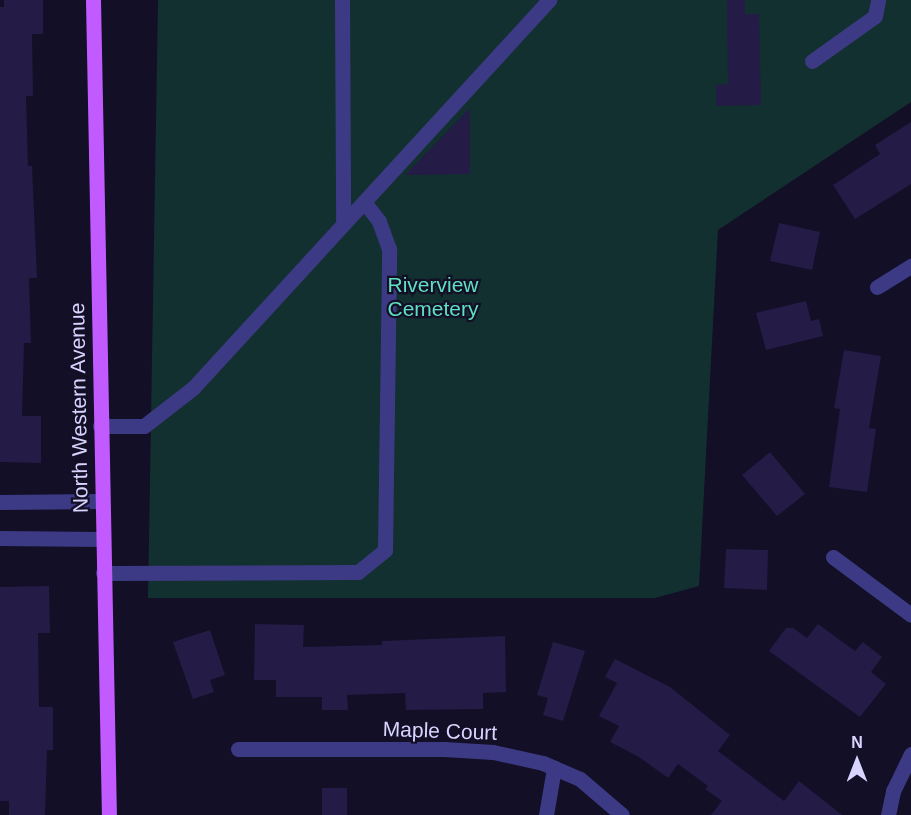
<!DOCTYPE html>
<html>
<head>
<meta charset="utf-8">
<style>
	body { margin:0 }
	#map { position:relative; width:911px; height:815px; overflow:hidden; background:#130f26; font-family:Arial,sans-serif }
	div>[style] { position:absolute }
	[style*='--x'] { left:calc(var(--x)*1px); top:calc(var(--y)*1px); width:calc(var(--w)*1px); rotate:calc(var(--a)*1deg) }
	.green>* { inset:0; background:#12302f }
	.building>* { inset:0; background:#241b47 }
	.minor>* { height:15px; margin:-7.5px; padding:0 7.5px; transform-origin:7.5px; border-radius:7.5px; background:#3d3a85 }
	.major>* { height:15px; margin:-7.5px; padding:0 7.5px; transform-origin:7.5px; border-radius:7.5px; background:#c25bff }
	span { translate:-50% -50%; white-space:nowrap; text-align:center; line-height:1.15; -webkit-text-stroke:4.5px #130f26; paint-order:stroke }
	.park-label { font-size:21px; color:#5fe0c0 }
	.street-label { font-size:21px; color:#d9d4ff }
	.north { position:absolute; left:827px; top:731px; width:60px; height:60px; -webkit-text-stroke:4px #130f26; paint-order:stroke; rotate:0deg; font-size:16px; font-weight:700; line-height:24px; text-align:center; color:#d9d4ff }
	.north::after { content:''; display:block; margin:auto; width:21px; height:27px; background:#d9d4ff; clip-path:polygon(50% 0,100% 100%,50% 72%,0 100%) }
</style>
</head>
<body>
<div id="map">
	<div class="green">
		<div style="clip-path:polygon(158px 0,911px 0,911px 102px,718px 230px,699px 586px,655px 598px,148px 598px)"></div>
	</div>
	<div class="building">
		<div style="clip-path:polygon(4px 0,43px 0,43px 34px,32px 34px,33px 96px,26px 96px,28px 166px,32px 166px,37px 278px,29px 278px,31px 343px,24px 343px,22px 416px,41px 416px,41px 463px,0 462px,0 7px,4px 7px)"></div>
		<div style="clip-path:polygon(727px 0,745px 0,745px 14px,759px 14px,761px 105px,716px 106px,716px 85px,728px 84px)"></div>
		<div style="clip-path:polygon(470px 108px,470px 174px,405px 175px)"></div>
		<div style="clip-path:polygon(911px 122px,911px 184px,855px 219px,833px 185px,880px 154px,875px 145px)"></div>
		<div style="clip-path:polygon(779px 223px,820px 232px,812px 270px,770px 261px)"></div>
		<div style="clip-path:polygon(806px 301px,811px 321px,819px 319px,823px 336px,766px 350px,756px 313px)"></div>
		<div style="clip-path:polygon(844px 350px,881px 356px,869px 428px,876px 429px,867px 492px,829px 487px,840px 409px,834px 408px)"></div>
		<div style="clip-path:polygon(770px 452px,805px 494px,777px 516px,742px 475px)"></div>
		<div style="clip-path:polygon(726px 549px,768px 550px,767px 590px,724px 588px)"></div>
		<div style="clip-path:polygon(49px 586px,50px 633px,38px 633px,39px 707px,53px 707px,53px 750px,47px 750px,45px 815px,9px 815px,9px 801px,0 801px,0 587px)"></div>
		<div style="clip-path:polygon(255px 624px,304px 625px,303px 647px,382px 645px,382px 641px,505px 636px,506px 692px,483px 693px,483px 709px,406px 710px,405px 693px,347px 695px,348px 710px,322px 710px,322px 697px,276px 697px,276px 680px,254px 680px)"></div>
		<div style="clip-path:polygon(818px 624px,855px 651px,863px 642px,882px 657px,871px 672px,886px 684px,860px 717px,769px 651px,786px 628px,793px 628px,807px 638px)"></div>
		<div style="clip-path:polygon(210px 630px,225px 675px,210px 680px,214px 692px,193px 699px,173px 642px)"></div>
		<div style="clip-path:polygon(553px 642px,585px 651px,563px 721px,543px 715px,548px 698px,537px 695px)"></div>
		<div style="clip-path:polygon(615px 659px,670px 687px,730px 735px,718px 751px,784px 801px,799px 781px,842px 815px,711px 815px,722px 801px,705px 789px,708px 786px,678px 764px,668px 778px,639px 757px,610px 742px,619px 726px,599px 716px,617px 683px,605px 677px)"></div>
		<div style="clip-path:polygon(322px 788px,347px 788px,347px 815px,322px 815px)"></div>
	</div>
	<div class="minor">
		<div style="--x:342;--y:0;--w:223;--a:89.7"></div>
		<div style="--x:812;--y:61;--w:77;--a:-35.5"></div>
		<div style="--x:875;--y:16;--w:16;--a:-79"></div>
		<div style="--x:877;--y:287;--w:40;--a:-32"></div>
		<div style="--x:100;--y:426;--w:44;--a:0"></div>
		<div style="--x:144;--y:426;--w:62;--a:-37.8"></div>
		<div style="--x:193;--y:388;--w:527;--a:-47.46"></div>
		<div style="--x:0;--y:502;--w:102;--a:-0.6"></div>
		<div style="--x:0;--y:538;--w:102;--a:0.6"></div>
		<div style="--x:833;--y:557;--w:97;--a:36.6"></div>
		<div style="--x:103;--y:573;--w:255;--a:-0.2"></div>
		<div style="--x:358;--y:572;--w:35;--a:-39"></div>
		<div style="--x:385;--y:550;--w:301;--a:-89.2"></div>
		<div style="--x:389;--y:249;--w:30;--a:-110"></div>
		<div style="--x:379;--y:221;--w:24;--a:-128"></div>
		<div style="--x:238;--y:749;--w:206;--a:0"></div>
		<div style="--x:444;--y:749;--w:49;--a:3.5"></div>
		<div style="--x:493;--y:752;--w:51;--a:12.4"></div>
		<div style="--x:543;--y:763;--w:40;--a:23.4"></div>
		<div style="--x:580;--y:779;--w:55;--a:40.6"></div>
		<div style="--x:546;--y:815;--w:48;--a:-80.3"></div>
		<div style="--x:888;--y:815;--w:25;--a:-78"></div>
		<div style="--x:893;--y:791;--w:41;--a:-64.1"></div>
	</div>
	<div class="major">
		<div style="--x:93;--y:0;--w:815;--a:88.88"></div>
	</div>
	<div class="park-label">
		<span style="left:433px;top:297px">Riverview<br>Cemetery</span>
	</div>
	<div class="street-label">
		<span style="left:79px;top:408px;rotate:-91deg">North Western Avenue</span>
		<span style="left:440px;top:731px;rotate:2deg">Maple Court</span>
	</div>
	<div class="north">N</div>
</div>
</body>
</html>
